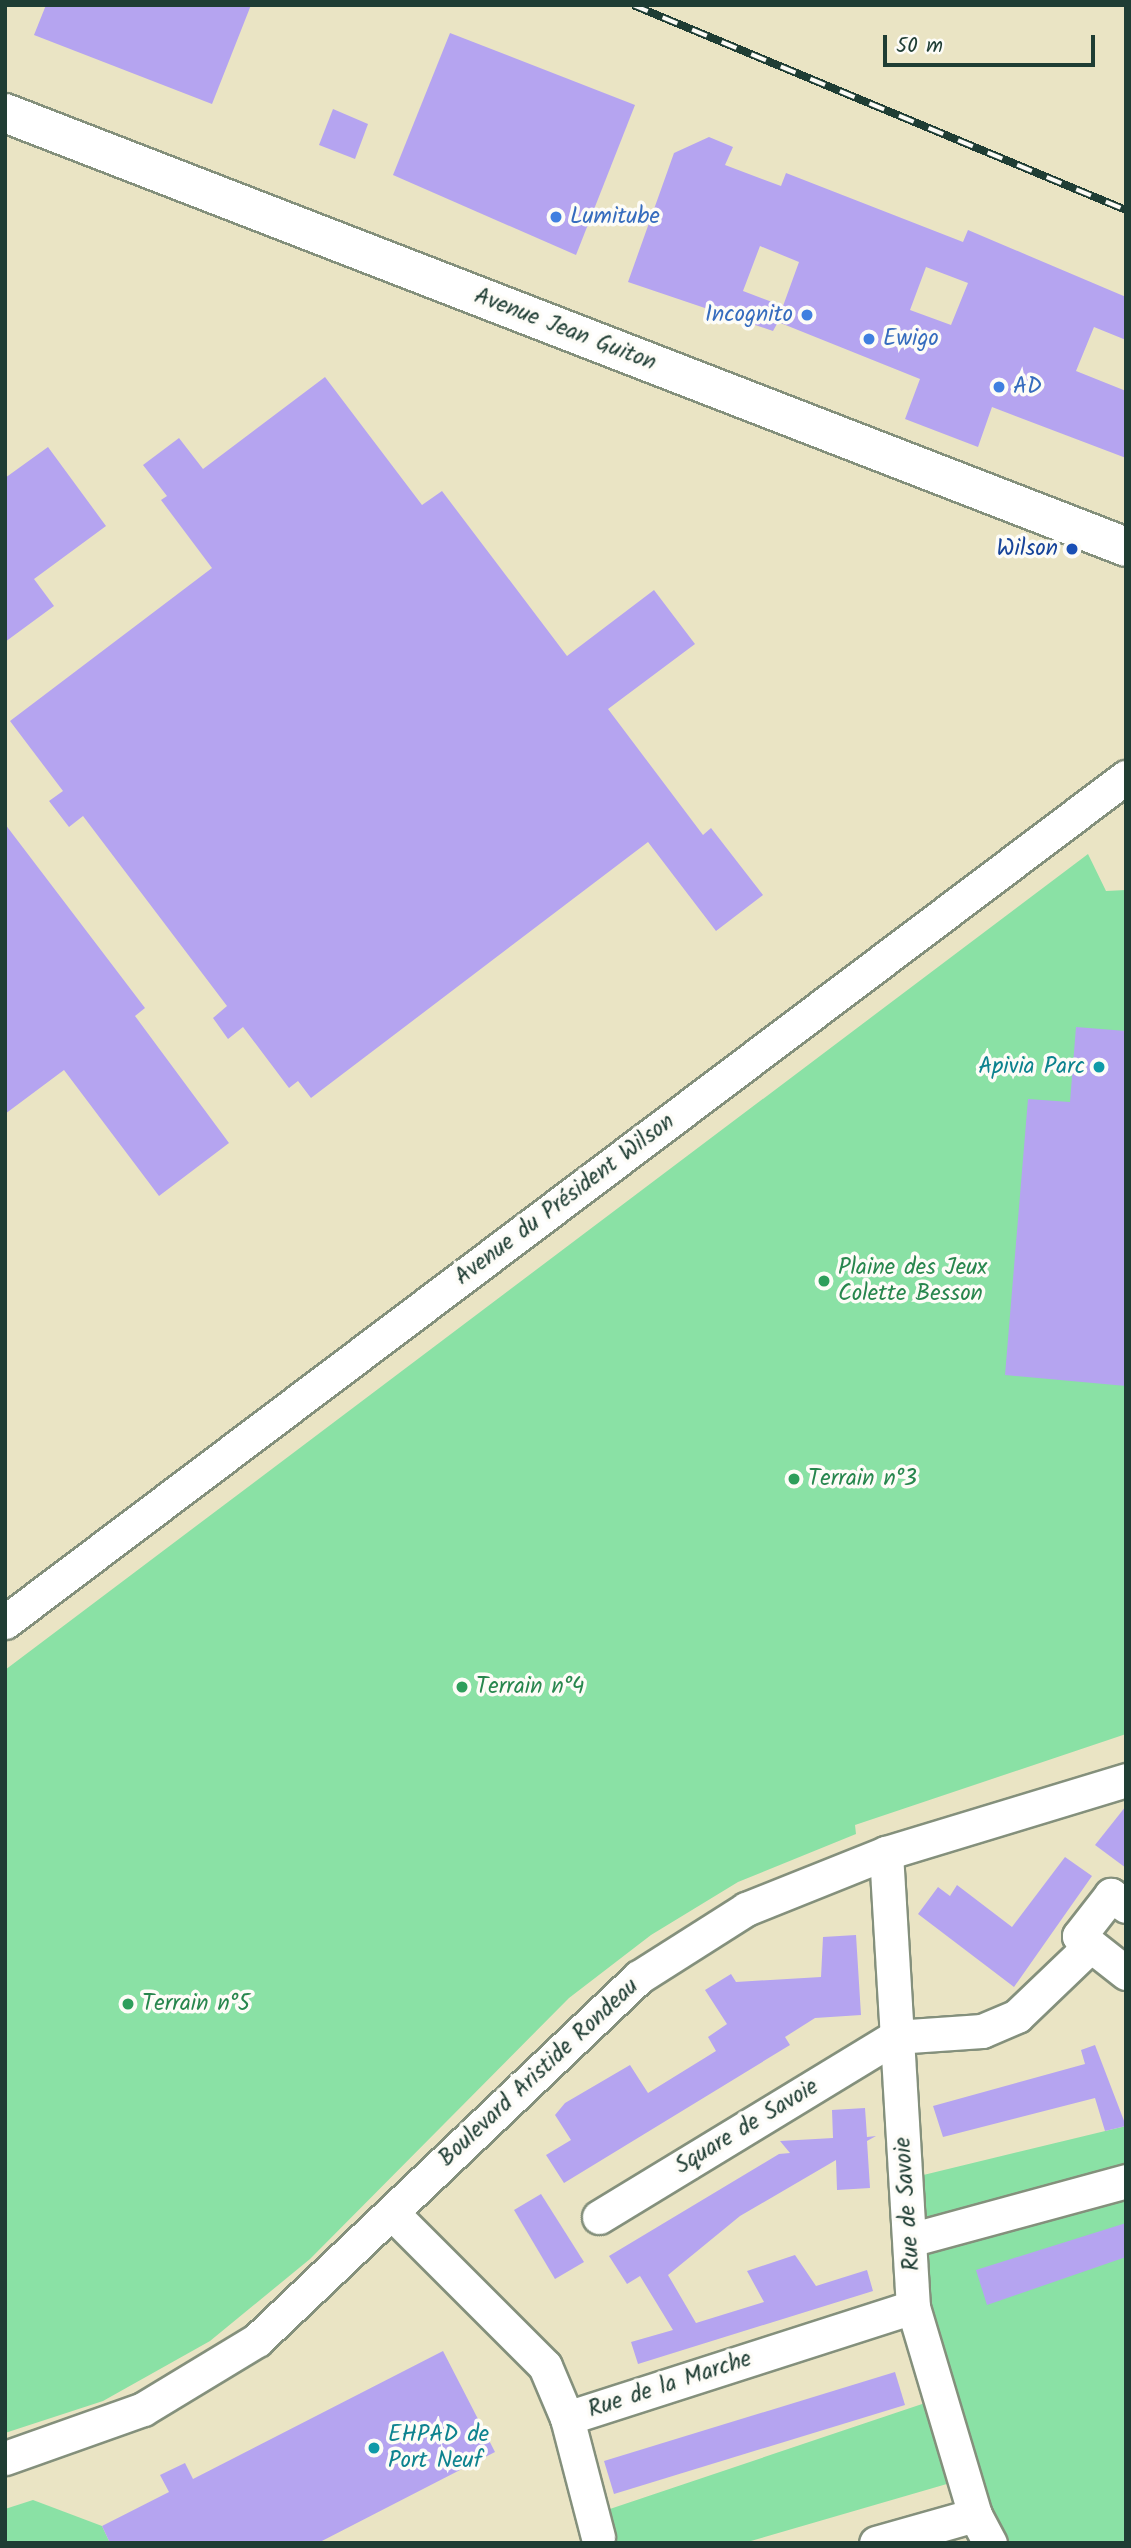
<!DOCTYPE html>
<html>
<head>
<meta charset="utf-8">
<style>
	body { margin:0 }
	#map { position:relative; width:1131px; height:2548px; overflow:hidden; background:#eae4c4; font-family:Kalam,sans-serif }
	div>[style] { position:absolute }
	[style*='--x'] { left:calc(var(--x)*1px); top:calc(var(--y)*1px); width:calc(var(--w)*1px); rotate:calc(var(--a)*1deg) }
	.green>* { inset:0; background:#8ae1a5 }
	.building>* { inset:0; background:#b5a4f0 }
	.roads { filter:drop-shadow(2px 0 #84907c) drop-shadow(-2px 0 #84907c) drop-shadow(0 2px #84907c) drop-shadow(0 -2px #84907c) }
	.minor>* { height:33px; margin:-16.5px; padding:0 16.5px; transform-origin:16.5px; border-radius:16.5px; background:#fff }
	.major>* { height:38px; margin:-19px; padding:0 19px; transform-origin:19px; border-radius:19px; background:#fff }
	.rail>* { height:8px; margin-top:-4px; transform-origin:0; background:repeating-linear-gradient(90deg,#fdfcf7 0 16px,#1f3d34 0 32px); box-sizing:border-box; border-block:2px solid #1f3d34 }
	.dots>* { width:19px; height:19px; translate:-50% -50%; box-sizing:border-box; border:4px solid #fdfcf7; border-radius:50% }
	span { translate:-50% -50%; white-space:nowrap; text-align:center; line-height:1.15; -webkit-text-stroke:7px #fdfcf7; paint-order:stroke }
	.shop-label { font-size:23px; color:#366cbe }
	.left { translate:0 -50%; text-align:left }
	.right { translate:-100% -50%; text-align:right }
	.street-label { font-size:23px; color:#1f3d34 }
	.transit-label { font-size:23px; color:#164399 }
	.culture-label { font-size:23px; color:#0d838f }
	.leisure-label { font-size:23px; color:#27864d }
	.frame { position:absolute; inset:0; border:7px solid #1f3d34; pointer-events:none }
	.scale { position:absolute; left:883px; top:35px; width:212px; height:32px; box-sizing:border-box; border:4px solid #1f3d34; border-top:0; padding-left:9px; font-size:21px; line-height:24px; white-space:nowrap; color:#1f3d34; -webkit-text-stroke:5px #fdfcf7; paint-order:stroke }
</style>
</head>
<body>
<div id="map">
	<div class="green">
		<div style="clip-path:polygon(1088px 854px,1106px 891px,1126px 890px,1126px 1734px,855px 1825px,856px 1834px,738px 1882px,651px 1935px,569px 1998px,310px 2259px,210px 2341px,103px 2401px,5px 2433px,5px 1670px)"></div>
		<div style="clip-path:polygon(1126px 2126px,1126px 2543px,990px 2543px,964px 2479px,744px 2543px,612px 2543px,592px 2515px,940px 2398px,911px 2178px)"></div>
		<div style="clip-path:polygon(33px 2500px,102px 2526px,110px 2543px,5px 2543px,5px 2509px)"></div>
	</div>
	<div class="building">
		<div style="clip-path:polygon(46px 5px,251px 5px,212px 104px,34px 35px)"></div>
		<div style="clip-path:polygon(450px 33px,635px 105px,576px 255px,393px 175px)"></div>
		<div style="clip-path:polygon(333px 109px,368px 124px,355px 159px,319px 145px)"></div>
		<div style="clip-path:polygon(evenodd,709px 137px,733px 147px,725px 165px,781px 186px,786px 173px,963px 242px,968px 230px,1126px 297px,1126px 340px,1094px 327px,1076px 371px,1126px 391px,1126px 458px,992px 407px,978px 447px,905px 419px,920px 379px,778px 322px,773px 331px,628px 282px,674px 153px,709px 137px,760px 246px,799px 262px,783px 306px,743px 291px,760px 246px,709px 137px,926px 267px,968px 283px,951px 325px,910px 310px,926px 267px)"></div>
		<div style="clip-path:polygon(325px 377px,422px 505px,442px 491px,567px 656px,654px 590px,695px 644px,608px 709px,703px 835px,711px 828px,763px 895px,716px 931px,648px 842px,311px 1098px,298px 1081px,289px 1088px,243px 1027px,228px 1039px,213px 1018px,227px 1006px,83px 816px,69px 827px,49px 801px,63px 791px,10px 721px,212px 568px,161px 500px,167px 496px,143px 465px,179px 438px,203px 469px)"></div>
		<div style="clip-path:polygon(48px 447px,106px 526px,34px 579px,54px 606px,5px 642px,5px 478px)"></div>
		<div style="clip-path:polygon(5px 824px,145px 1008px,135px 1016px,229px 1143px,159px 1196px,64px 1070px,5px 1114px)"></div>
		<div style="clip-path:polygon(1076px 1027px,1126px 1031px,1126px 1386px,1005px 1375px,1028px 1099px,1070px 1102px)"></div>
		<div style="clip-path:polygon(1126px 1806px,1126px 1868px,1095px 1845px)"></div>
		<div style="clip-path:polygon(1065px 1857px,1092px 1876px,1014px 1987px,918px 1914px,938px 1887px,950px 1896px,957px 1885px,1012px 1927px)"></div>
		<div style="clip-path:polygon(856px 1935px,861px 2015px,815px 2018px,785px 2037px,790px 2045px,564px 2183px,546px 2155px,571px 2140px,555px 2115px,565px 2103px,630px 2065px,648px 2093px,716px 2051px,708px 2037px,727px 2024px,705px 1990px,731px 1974px,736px 1982px,821px 1977px,823px 1937px)"></div>
		<div style="clip-path:polygon(1095px 2045px,1126px 2126px,1105px 2131px,1095px 2098px,943px 2137px,933px 2106px,1085px 2064px,1081px 2050px)"></div>
		<div style="clip-path:polygon(865px 2108px,867px 2137px,876px 2136px,867px 2141px,870px 2188px,837px 2190px,836px 2160px,740px 2216px,668px 2275px,696px 2323px,764px 2302px,747px 2271px,795px 2255px,816px 2286px,867px 2270px,873px 2291px,638px 2364px,631px 2342px,673px 2330px,640px 2276px,627px 2284px,609px 2256px,779px 2154px,790px 2153px,780px 2141px,833px 2138px,832px 2110px)"></div>
		<div style="clip-path:polygon(541px 2194px,584px 2262px,555px 2279px,514px 2210px)"></div>
		<div style="clip-path:polygon(1126px 2223px,1126px 2257px,987px 2305px,976px 2270px)"></div>
		<div style="clip-path:polygon(443px 2351px,495px 2452px,318px 2543px,110px 2543px,102px 2526px,169px 2492px,160px 2475px,185px 2463px,193px 2479px)"></div>
		<div style="clip-path:polygon(895px 2372px,905px 2405px,614px 2494px,604px 2461px)"></div>
	</div>
	<div class="roads">
		<div class="minor">
			<div style="--x:5;--y:1622;--w:1404;--a:-37.01"></div>
			<div style="--x:886;--y:1853;--w:455;--a:86.6"></div>
			<div style="--x:913;--y:2307;--w:217;--a:73.4"></div>
			<div style="--x:975;--y:2515;--w:32;--a:62"></div>
			<div style="--x:1126;--y:1906;--w:19;--a:-144"></div>
			<div style="--x:1111;--y:1895;--w:52;--a:128"></div>
			<div style="--x:1079;--y:1936;--w:60;--a:38.2"></div>
			<div style="--x:393;--y:2214;--w:215;--a:45"></div>
			<div style="--x:545;--y:2366;--w:56;--a:67.1"></div>
			<div style="--x:567;--y:2418;--w:363;--a:-17.8"></div>
			<div style="--x:599;--y:2217;--w:346;--a:-31.3"></div>
			<div style="--x:895;--y:2037;--w:87;--a:-3.9"></div>
			<div style="--x:982;--y:2031;--w:38;--a:-23"></div>
			<div style="--x:1017;--y:2016;--w:100;--a:-43.8"></div>
			<div style="--x:913;--y:2239;--w:221;--a:-15.2"></div>
			<div style="--x:567;--y:2418;--w:123;--a:75.4"></div>
			<div style="--x:5;--y:2458;--w:146;--a:-19.5"></div>
			<div style="--x:143;--y:2409;--w:133;--a:-31.2"></div>
			<div style="--x:257;--y:2340;--w:527;--a:-43.54"></div>
			<div style="--x:639;--y:1977;--w:127;--a:-32.4"></div>
			<div style="--x:746;--y:1909;--w:151;--a:-21.8"></div>
			<div style="--x:886;--y:1853;--w:251;--a:-16.9"></div>
			<div style="--x:876;--y:2543;--w:103;--a:-15.8"></div>
		</div>
		<div class="major">
			<div style="--x:5;--y:113;--w:1202;--a:21.16"></div>
		</div>
	</div>
	<div class="rail">
		<div style="--x:633;--y:5;--w:534;--a:22.58"></div>
	</div>
	<div class="dots">
		<div style="left:556px;top:217px;background:#3f7fe0"></div>
		<div style="left:807px;top:315px;background:#3f7fe0"></div>
		<div style="left:869px;top:339px;background:#3f7fe0"></div>
		<div style="left:999px;top:387px;background:#3f7fe0"></div>
		<div style="left:1072px;top:549px;background:#1a4fb4"></div>
		<div style="left:1099px;top:1067px;background:#0f9aa8"></div>
		<div style="left:824px;top:1281px;background:#2e9e5b"></div>
		<div style="left:794px;top:1479px;background:#2e9e5b"></div>
		<div style="left:462px;top:1687px;background:#2e9e5b"></div>
		<div style="left:128px;top:2004px;background:#2e9e5b"></div>
		<div style="left:374px;top:2448px;background:#0f9aa8"></div>
	</div>
	<div class="shop-label">
		<span class="left" style="left:570px;top:217px">Lumitube</span>
		<span class="right" style="left:793px;top:315px">Incognito</span>
		<span class="left" style="left:883px;top:339px">Ewigo</span>
		<span class="left" style="left:1013px;top:387px">AD</span>
	</div>
	<div class="street-label">
		<span style="left:565px;top:330px;rotate:21deg">Avenue Jean Guiton</span>
		<span style="left:565px;top:1200px;rotate:-37deg">Avenue du Président Wilson</span>
		<span style="left:539px;top:2073px;rotate:-43deg">Boulevard Aristide Rondeau</span>
		<span style="left:747px;top:2127px;rotate:-31deg">Square de Savoie</span>
		<span style="left:908px;top:2204px;rotate:-94deg">Rue de Savoie</span>
		<span style="left:670px;top:2385px;rotate:-18deg">Rue de la Marche</span>
	</div>
	<div class="transit-label">
		<span class="right" style="left:1058px;top:549px">Wilson</span>
	</div>
	<div class="culture-label">
		<span class="right" style="left:1085px;top:1067px">Apivia Parc</span>
		<span class="left" style="left:388px;top:2448px">EHPAD de<br>Port Neuf</span>
	</div>
	<div class="leisure-label">
		<span class="left" style="left:838px;top:1281px">Plaine des Jeux<br>Colette Besson</span>
		<span class="left" style="left:808px;top:1479px">Terrain n°3</span>
		<span class="left" style="left:476px;top:1687px">Terrain n°4</span>
		<span class="left" style="left:142px;top:2004px">Terrain n°5</span>
	</div>
	<div class="frame"></div>
	<div class="scale">50 m</div>
</div>
</body>
</html>
